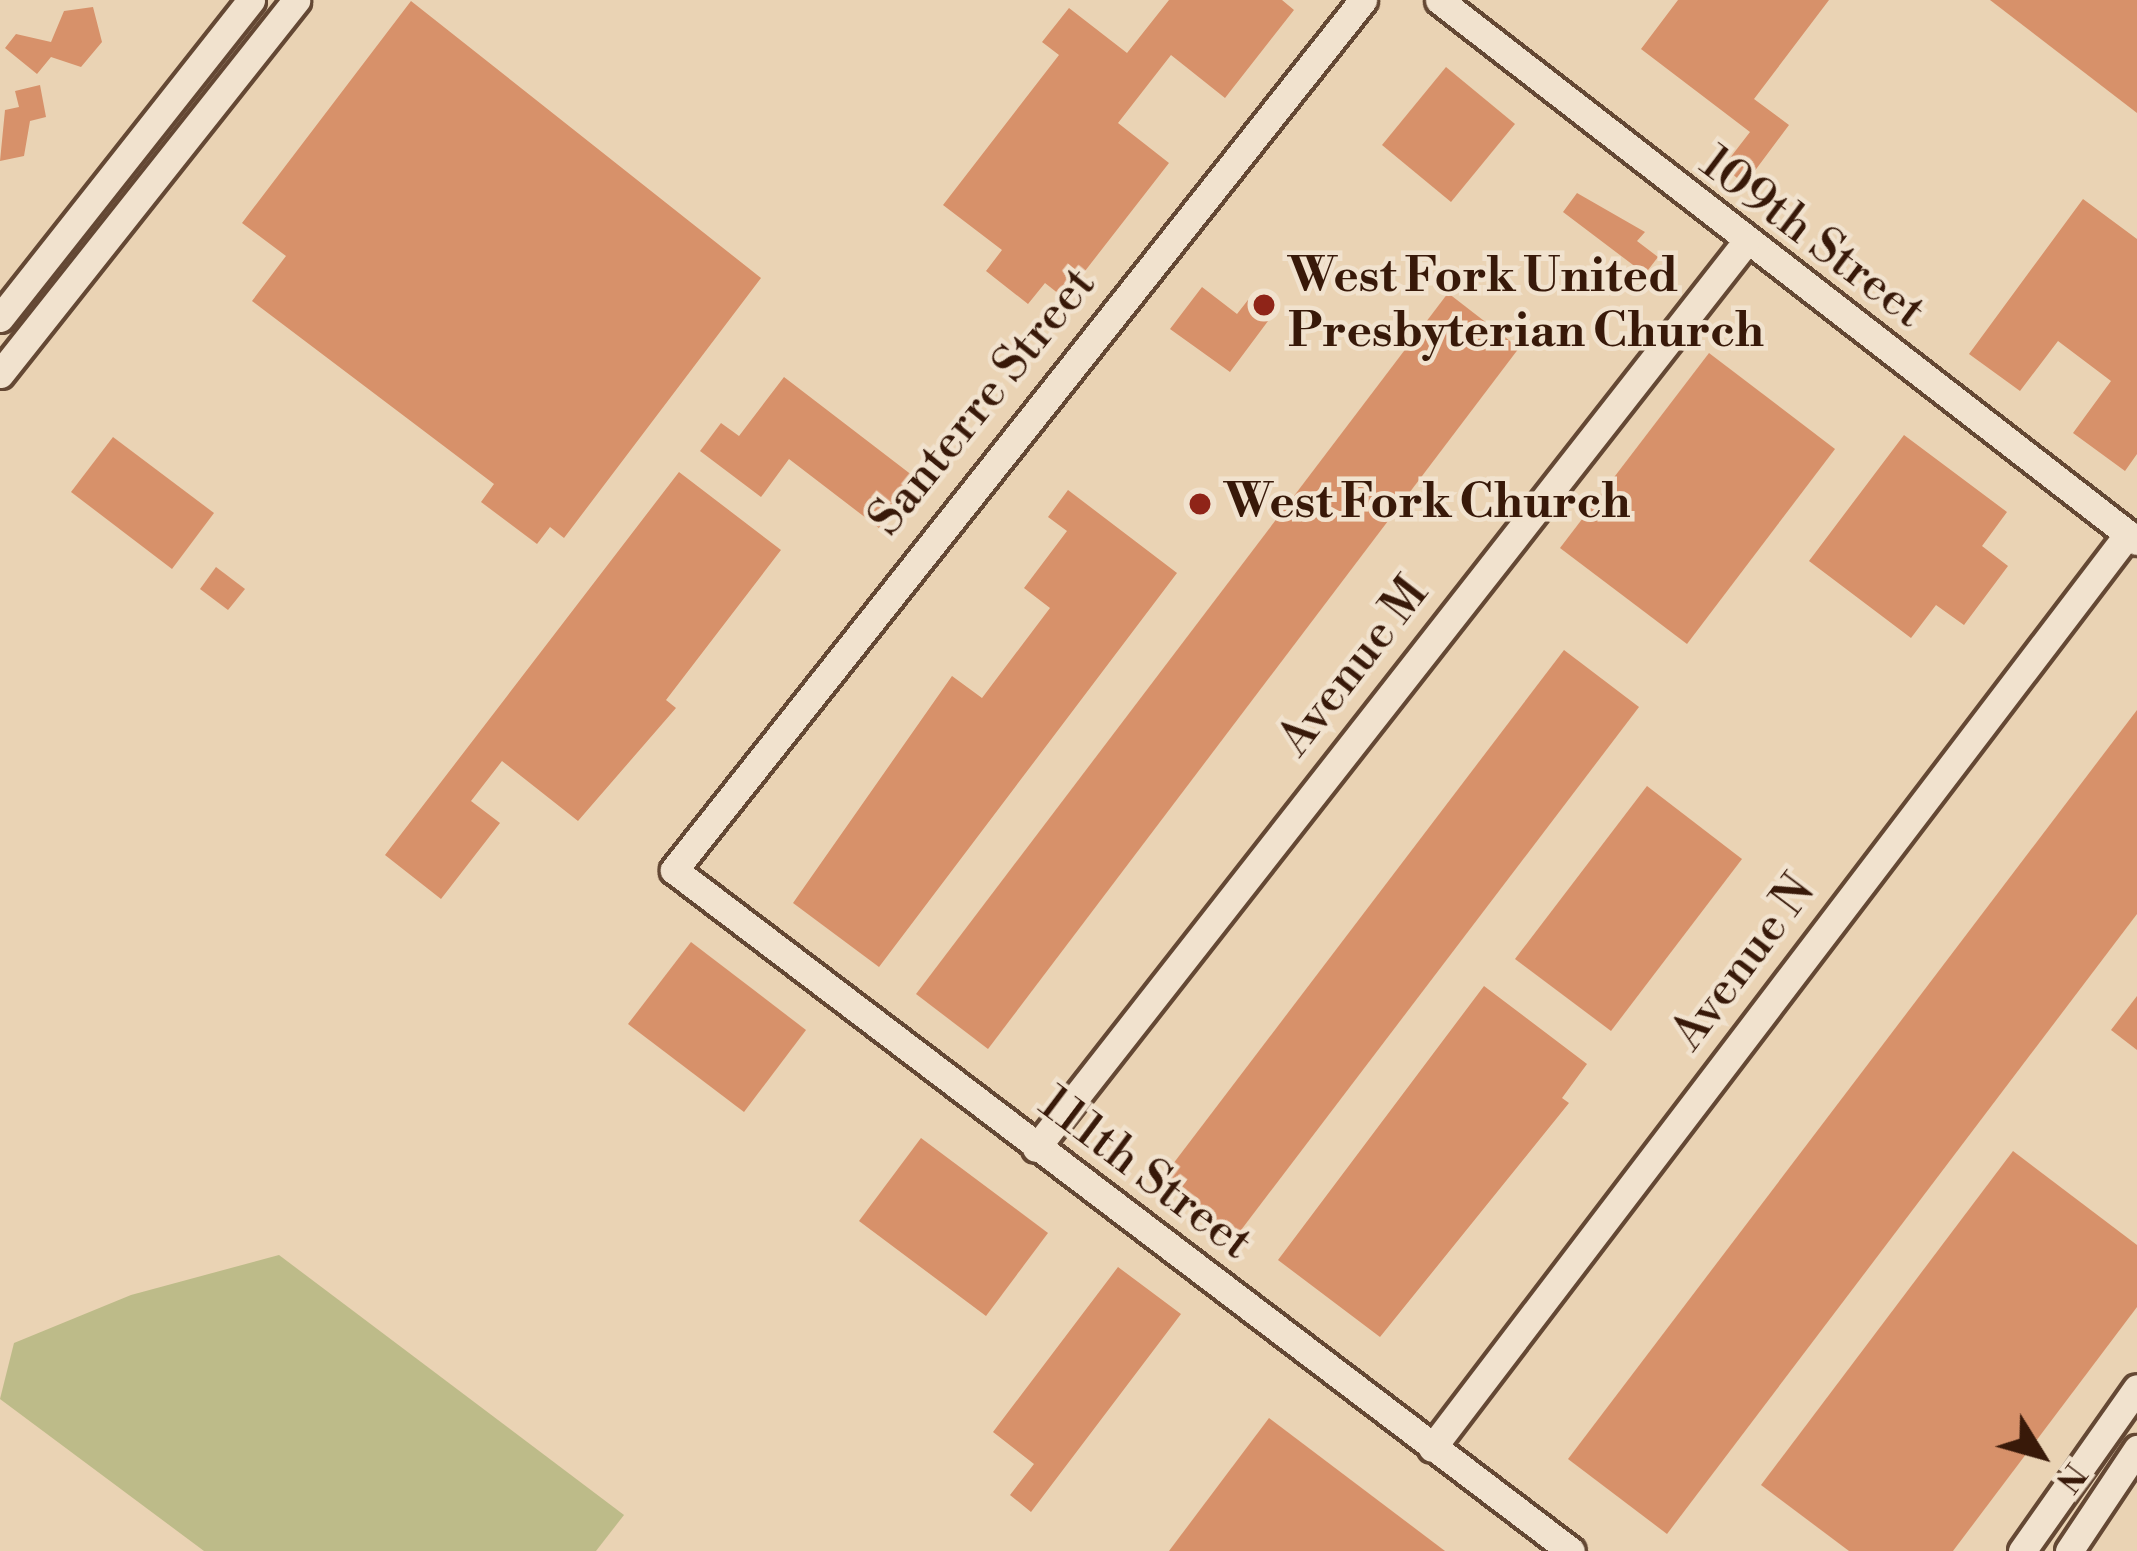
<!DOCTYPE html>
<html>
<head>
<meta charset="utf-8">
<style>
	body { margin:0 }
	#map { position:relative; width:2137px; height:1551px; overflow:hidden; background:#ead3b4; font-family:"Libre Bodoni",serif }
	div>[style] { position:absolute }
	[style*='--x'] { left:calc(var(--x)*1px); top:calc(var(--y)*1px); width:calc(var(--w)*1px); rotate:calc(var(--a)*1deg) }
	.green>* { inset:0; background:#bdbb89 }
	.building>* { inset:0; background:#d7916a }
	.roads { filter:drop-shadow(3px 0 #644834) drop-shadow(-3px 0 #644834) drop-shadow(0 3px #644834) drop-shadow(0 -3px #644834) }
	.minor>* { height:27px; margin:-13.5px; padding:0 13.5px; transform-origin:13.5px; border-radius:13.5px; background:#f1e2ce }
	.dots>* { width:33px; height:33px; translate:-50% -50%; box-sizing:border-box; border:6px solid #f1e2ce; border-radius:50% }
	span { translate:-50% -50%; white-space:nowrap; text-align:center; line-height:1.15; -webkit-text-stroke:9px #f1e2ce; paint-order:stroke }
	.street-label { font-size:48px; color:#381909 }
	.poi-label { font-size:48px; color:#381909; font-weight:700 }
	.left { translate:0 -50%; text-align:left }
	.north { position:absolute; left:1981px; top:1395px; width:120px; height:120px; -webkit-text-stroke:9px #f1e2ce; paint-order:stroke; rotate:127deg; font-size:33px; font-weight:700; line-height:48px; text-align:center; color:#381909 }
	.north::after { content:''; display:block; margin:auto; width:42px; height:54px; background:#381909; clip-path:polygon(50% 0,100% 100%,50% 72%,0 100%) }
</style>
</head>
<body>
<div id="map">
	<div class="green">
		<div style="clip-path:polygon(279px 1255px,624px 1515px,596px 1551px,204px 1551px,0 1399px,14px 1343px,131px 1295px)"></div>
	</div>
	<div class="building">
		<div style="clip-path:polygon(1169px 0,1282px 0,1294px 10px,1225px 98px,1171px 55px,1118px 123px,1169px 163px,1064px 298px,1045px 283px,1028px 304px,986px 271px,1002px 250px,943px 205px,1059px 55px,1042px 42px,1069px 8px,1127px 53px)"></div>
		<div style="clip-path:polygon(1678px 0,1829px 0,1754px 99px,1789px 125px,1745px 184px,1723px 167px,1750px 132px,1641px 49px)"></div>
		<div style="clip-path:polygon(1990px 0,2137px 0,2137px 113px)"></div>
		<div style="clip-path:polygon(411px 1px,761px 278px,564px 538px,550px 527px,537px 544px,481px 502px,494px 484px,252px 301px,286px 256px,242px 223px)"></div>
		<div style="clip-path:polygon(93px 7px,102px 42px,81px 67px,51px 57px,37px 74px,5px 48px,16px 34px,51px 42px,64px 11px)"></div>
		<div style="clip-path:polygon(1446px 67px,1515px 124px,1451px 202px,1382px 145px)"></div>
		<div style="clip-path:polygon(40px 85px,46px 117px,30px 121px,24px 156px,0 161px,5px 110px,19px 107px,15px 91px)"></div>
		<div style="clip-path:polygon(1577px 193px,1645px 232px,1637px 241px,1658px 257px,1645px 274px,1563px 212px)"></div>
		<div style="clip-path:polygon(2083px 199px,2137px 239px,2137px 454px,2125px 471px,2073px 433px,2111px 381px,2058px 341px,2020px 391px,1969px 354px)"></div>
		<div style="clip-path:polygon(1202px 287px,1237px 314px,1248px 300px,1271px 317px,1230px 372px,1170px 329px)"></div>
		<div style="clip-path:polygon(1448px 293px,1519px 348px,988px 1049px,916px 994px)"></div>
		<div style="clip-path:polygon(1709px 353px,1835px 449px,1687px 644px,1560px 548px)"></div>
		<div style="clip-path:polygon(784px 377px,917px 479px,879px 528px,789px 459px,761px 497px,700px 451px,721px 423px,739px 436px)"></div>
		<div style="clip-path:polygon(1904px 435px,2007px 512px,1982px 546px,2008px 566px,1964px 625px,1936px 605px,1911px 638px,1809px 561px)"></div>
		<div style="clip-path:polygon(113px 437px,214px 513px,172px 569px,71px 492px)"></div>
		<div style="clip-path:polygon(679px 472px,781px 550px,666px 700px,676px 708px,578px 821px,502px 761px,471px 801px,500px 823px,441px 899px,385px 855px)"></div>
		<div style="clip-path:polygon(1068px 490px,1177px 573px,879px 967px,793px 903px,952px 676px,982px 698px,1050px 608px,1024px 588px,1067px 531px,1048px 517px)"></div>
		<div style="clip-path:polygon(216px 567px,245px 589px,228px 610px,200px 589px)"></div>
		<div style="clip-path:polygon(1564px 650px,1639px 707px,1235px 1238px,1160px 1181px)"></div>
		<div style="clip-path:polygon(2137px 710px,2137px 914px,1667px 1534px,1568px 1459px)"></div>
		<div style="clip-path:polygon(1647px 786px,1742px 859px,1611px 1031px,1515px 959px)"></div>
		<div style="clip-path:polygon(691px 942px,806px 1030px,744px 1112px,628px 1024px)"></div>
		<div style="clip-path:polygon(1484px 986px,1587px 1064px,1562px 1098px,1569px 1103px,1380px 1337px,1278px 1260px)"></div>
		<div style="clip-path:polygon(2137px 996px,2137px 1050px,2111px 1030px)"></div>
		<div style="clip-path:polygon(921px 1138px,1048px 1233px,986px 1316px,859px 1221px)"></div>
		<div style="clip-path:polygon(2013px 1151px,2137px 1245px,2137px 1307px,1953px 1551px,1849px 1551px,1761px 1485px)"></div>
		<div style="clip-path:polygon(1118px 1267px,1181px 1314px,1031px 1512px,1010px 1495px,1034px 1464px,993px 1432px)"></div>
		<div style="clip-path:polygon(1269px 1418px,1445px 1551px,1169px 1551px)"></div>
	</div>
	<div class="roads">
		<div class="minor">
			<div style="--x:1363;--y:0;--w:1110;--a:128.38"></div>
			<div style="--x:674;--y:870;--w:1126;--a:37.21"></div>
			<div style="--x:1439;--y:0;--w:883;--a:37.78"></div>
			<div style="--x:0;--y:318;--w:405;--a:-51.7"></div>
			<div style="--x:0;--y:374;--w:477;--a:-51.6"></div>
			<div style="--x:1036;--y:1148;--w:1150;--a:-51.92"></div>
			<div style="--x:1432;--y:1448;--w:1149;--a:-52.71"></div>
			<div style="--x:2022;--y:1551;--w:199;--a:-54.8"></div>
			<div style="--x:2069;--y:1551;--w:123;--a:-56.3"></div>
		</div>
	</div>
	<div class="dots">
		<div style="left:1264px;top:305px;background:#8f2418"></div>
		<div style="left:1200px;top:504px;background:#8f2418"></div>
	</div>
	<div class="street-label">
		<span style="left:1812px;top:238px;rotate:37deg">109th Street</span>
		<span style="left:983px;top:402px;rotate:-51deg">Santerre Street</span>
		<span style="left:1354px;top:667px;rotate:-52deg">Avenue M</span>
		<span style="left:1744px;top:963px;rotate:-53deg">Avenue N</span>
		<span style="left:1145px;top:1174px;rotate:37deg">111th Street</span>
	</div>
	<div class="poi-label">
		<span class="left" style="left:1288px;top:305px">West Fork United<br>Presbyterian Church</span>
		<span class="left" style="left:1224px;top:504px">West Fork Church</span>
	</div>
	<div class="north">N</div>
</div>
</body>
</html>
